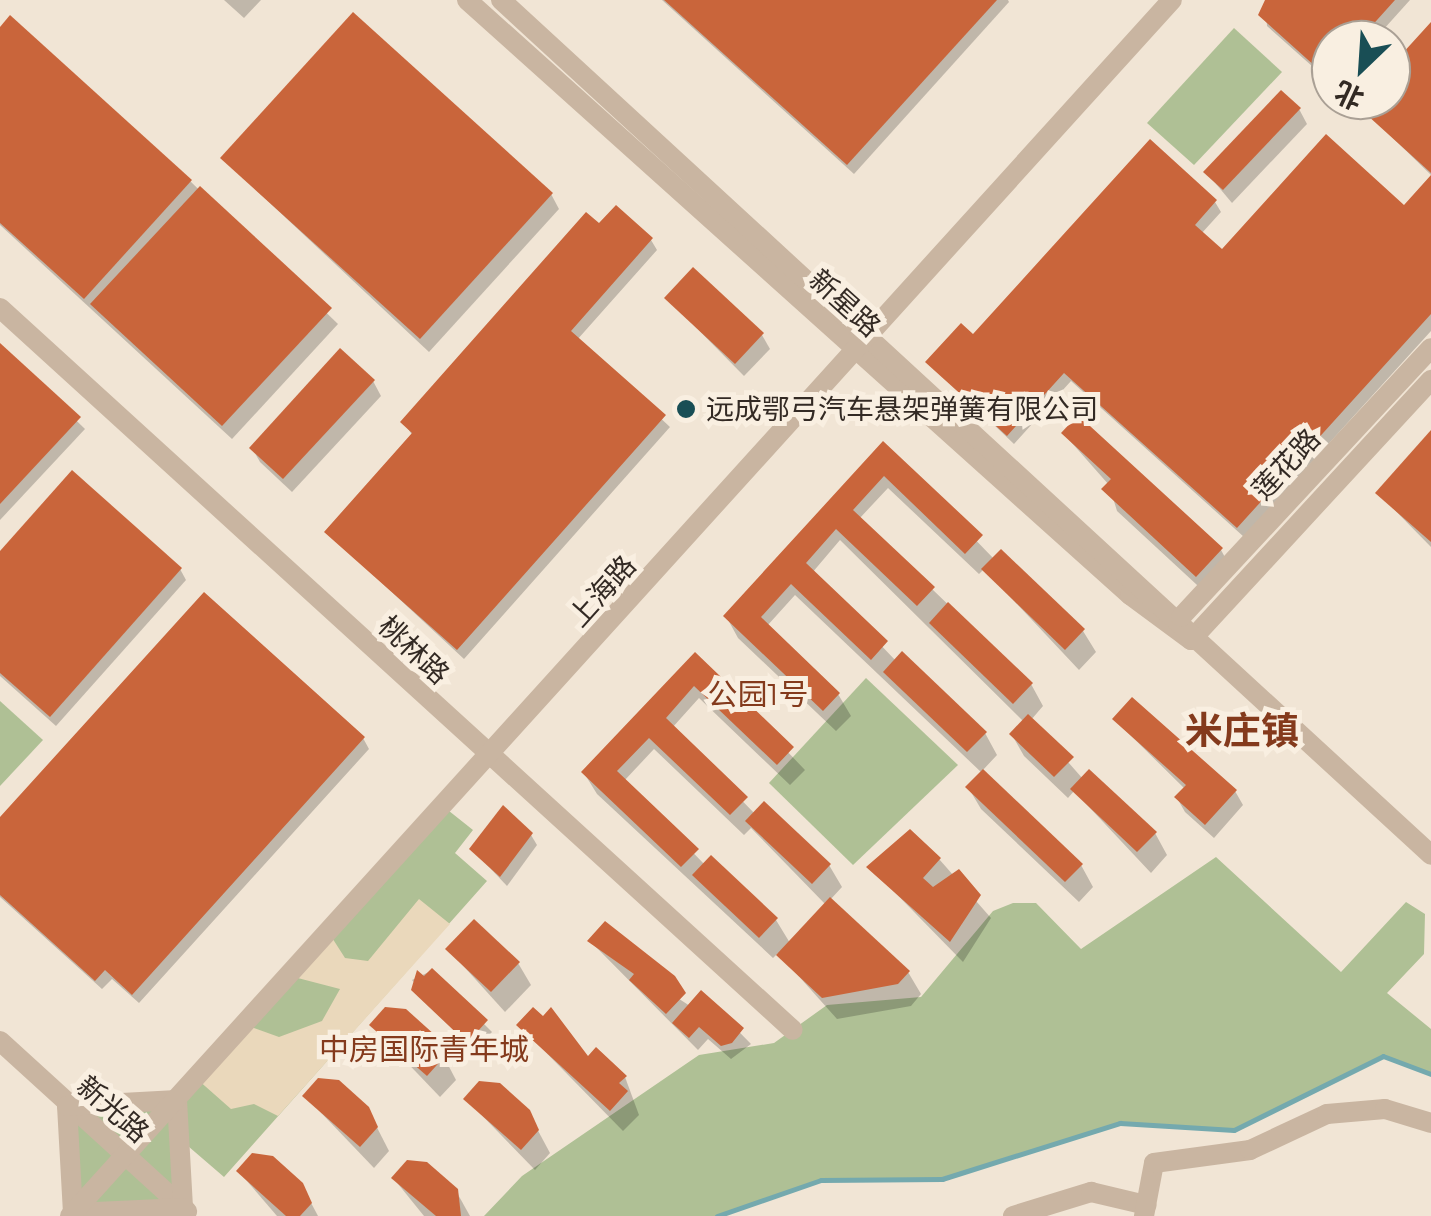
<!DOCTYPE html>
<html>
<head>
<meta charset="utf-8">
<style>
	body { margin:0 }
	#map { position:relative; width:1431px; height:1216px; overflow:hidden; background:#f1e5d5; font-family:Montserrat,"Noto Sans SC",sans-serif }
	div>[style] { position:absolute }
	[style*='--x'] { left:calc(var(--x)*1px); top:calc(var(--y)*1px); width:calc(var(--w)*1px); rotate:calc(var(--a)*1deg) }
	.green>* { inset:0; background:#afc095 }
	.plaza>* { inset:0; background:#ead8bb }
	.shadow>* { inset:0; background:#0003 }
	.stream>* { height:5px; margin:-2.5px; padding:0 2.5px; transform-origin:2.5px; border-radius:2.5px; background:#74a9ae }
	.building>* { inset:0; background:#c9653b }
	.minor>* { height:20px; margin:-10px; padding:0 10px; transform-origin:10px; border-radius:10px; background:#c9b5a1 }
	.dots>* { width:28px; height:28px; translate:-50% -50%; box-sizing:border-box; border:5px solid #f9efe1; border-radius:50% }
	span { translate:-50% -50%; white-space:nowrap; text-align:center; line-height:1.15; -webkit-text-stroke:10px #f9efe1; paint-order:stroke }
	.street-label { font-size:28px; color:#332a24 }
	.poi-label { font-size:28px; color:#332a24 }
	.left { translate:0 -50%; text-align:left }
	.neighbourhood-label { font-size:30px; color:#843a1c }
	.district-label { font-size:38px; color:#843a1c; font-weight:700 }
	.north { position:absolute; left:1311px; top:20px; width:100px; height:100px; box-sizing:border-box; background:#f9efe1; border:2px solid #aaa095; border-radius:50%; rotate:205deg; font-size:28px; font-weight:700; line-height:40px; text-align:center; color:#332a24 }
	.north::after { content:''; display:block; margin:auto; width:35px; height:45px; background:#194e55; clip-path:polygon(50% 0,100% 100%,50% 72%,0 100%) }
</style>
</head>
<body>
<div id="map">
	<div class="green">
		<div style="clip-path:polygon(1234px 28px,1282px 72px,1194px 165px,1147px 123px)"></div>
		<div style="clip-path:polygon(866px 678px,958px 765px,853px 865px,769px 783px)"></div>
		<div style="clip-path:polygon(0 701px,43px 740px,0 786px)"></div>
		<div style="clip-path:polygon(444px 807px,473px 830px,455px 853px,487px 881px,224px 1177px,181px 1140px,183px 1208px,73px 1213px,67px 1106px,177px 1100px)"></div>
		<div style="clip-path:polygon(1216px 857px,1341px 972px,1406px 902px,1425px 914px,1424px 954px,1387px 993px,1431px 1029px,1431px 1074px,1382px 1056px,1234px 1130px,1120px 1123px,942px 1179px,821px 1180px,717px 1216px,484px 1216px,522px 1176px,699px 1055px,774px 1043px,827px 1005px,921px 997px,993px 911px,1013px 903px,1036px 903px,1081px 949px)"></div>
	</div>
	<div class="plaza">
		<div style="clip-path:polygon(419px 899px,450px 924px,278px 1116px,254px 1104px,231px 1109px,197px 1079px,246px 1025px,279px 1037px,322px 1021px,340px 989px,290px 976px,329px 933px,345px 958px,368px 961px)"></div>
	</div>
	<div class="shadow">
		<div style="clip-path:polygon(224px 0,261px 0,244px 18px)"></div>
		<div style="clip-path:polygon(662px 0,1008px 0,1009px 2px,854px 174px)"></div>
		<div style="clip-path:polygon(1265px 0,1410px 0,1374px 40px,1331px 40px,1331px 83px,1267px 26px)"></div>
		<div style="clip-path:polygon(1431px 26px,1431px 175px,1359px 105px,1391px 100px,1391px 70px)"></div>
		<div style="clip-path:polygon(0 31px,190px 181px,338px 324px,232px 439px,0 225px)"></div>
		<div style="clip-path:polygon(1299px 109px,1307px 124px,1232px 203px,1206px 172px)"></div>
		<div style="clip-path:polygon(223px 159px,551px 194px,559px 209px,429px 352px)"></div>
		<div style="clip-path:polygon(1431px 179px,1431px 331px,1244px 537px,1071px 381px,1014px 444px,928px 362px,1215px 202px,1221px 212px,1201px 234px,1222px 253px,1404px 208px)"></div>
		<div style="clip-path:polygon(600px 227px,651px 240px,657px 250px,577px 340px,670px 427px,464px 659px,327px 532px,413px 436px,403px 422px)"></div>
		<div style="clip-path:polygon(667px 298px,762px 335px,770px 349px,744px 376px)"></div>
		<div style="clip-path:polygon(0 346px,85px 429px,0 520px)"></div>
		<div style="clip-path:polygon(373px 381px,381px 396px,292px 492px,260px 462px,252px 448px)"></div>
		<div style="clip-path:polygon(1431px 433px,1431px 547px,1378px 493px)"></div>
		<div style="clip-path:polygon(1064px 434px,1221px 550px,1233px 572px,1210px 597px,1117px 511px,1109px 485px)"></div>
		<div style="clip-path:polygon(883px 444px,994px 559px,1083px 631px,1096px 652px,1079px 670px,984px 569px,979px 574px,888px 488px,859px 519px,1031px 684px,1043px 706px,1031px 720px,1083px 779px,1155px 833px,1167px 855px,1151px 873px,1074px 791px,1068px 798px,1024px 756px,1012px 735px,1024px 722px,840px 540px,812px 573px,896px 661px,985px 733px,997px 755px,982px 771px,1081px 865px,1093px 887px,1079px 902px,981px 809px,968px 787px,982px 773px,795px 595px,767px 626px,838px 694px,851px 716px,836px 731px,738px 638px,726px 616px)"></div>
		<div style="clip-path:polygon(0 555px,180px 569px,186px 580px,56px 726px,0 676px)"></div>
		<div style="clip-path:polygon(evenodd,695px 655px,805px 770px,790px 785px,699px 698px,672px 728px,755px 814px,829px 865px,842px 887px,830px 900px,908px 972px,921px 994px,911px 1006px,837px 1019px,778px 953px,773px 958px,597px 794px,584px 773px,695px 655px,654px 749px,744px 835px,751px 828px,826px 905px,790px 943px,776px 920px,705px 865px,624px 781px,654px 749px)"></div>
		<div style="clip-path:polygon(1115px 720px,1235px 791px,1243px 805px,1214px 838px,1185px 812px,1177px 798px,1185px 789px)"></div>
		<div style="clip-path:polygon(363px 738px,369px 749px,139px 1003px,112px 979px,102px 989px,0 897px,0 821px)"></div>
		<div style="clip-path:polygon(531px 835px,537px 845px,507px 886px,472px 849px)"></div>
		<div style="clip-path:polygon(939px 859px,991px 918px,963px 962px,870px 867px)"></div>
		<div style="clip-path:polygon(590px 941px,690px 1006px,701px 993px,751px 1044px,731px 1059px,708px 1039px,698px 1050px)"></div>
		<div style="clip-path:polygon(448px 949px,518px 963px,531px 985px,505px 1012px)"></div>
		<div style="clip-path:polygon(431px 971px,492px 1032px,474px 1051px,412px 980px)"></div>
		<div style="clip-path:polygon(519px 1025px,625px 1077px,639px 1115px,623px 1131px)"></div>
		<div style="clip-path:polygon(372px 1026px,434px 1038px,456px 1080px,440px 1097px)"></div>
		<div style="clip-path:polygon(306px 1097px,367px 1108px,389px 1151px,374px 1168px)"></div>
		<div style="clip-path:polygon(467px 1100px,528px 1112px,550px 1153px,535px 1170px)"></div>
		<div style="clip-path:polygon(240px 1173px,301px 1184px,318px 1216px,277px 1216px)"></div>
		<div style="clip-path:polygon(394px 1179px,456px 1191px,470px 1216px,424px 1216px)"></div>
	</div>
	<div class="stream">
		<div style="--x:717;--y:1216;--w:110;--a:-19.1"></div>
		<div style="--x:821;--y:1180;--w:121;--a:-0.5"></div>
		<div style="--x:942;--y:1179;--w:187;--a:-17.5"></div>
		<div style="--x:1120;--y:1123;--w:114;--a:3.5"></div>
		<div style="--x:1234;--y:1130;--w:166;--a:-26.4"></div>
		<div style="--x:1383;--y:1056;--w:51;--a:20.6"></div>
	</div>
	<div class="building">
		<div style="clip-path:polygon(664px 0,997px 0,847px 165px)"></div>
		<div style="clip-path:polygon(1265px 0,1395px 0,1359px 40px,1331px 40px,1326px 76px,1258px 15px)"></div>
		<div style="clip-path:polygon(353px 12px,553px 193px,420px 339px,220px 158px)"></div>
		<div style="clip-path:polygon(10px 15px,192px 180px,84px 299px,0 223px,0 27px)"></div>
		<div style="clip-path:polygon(1431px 22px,1431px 173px,1356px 105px,1391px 100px,1391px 66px)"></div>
		<div style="clip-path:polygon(1281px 90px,1301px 108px,1223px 190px,1203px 172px)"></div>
		<div style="clip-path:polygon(1326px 134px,1404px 205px,1431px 175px,1431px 314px,1237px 528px,1064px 373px,1007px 436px,925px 362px,961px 323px,973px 334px,1150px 139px,1217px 200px,1195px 225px,1222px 249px)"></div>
		<div style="clip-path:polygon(200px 186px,332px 308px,222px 426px,90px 304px)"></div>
		<div style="clip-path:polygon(616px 205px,653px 238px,571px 331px,666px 415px,457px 650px,324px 532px,412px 433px,400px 422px,586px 212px,599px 223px)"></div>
		<div style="clip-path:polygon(693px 267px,764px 333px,735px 364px,664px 298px)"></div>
		<div style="clip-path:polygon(0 343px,81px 417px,0 504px)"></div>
		<div style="clip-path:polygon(340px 348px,375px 380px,283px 479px,249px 448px)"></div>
		<div style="clip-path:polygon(1078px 415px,1223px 548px,1196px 577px,1101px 489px,1111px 479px,1061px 433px)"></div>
		<div style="clip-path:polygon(1431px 430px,1431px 542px,1375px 493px)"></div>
		<div style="clip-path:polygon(883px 441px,983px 535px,965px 554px,884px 476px,853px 510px,935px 587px,917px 606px,836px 529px,806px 563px,888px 641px,871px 660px,791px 584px,761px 617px,840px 693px,823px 711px,723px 616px)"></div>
		<div style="clip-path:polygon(72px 470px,182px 568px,50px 717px,0 673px,0 551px)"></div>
		<div style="clip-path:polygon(1001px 549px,1085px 629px,1065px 650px,981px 569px)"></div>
		<div style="clip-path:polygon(204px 592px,365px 737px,132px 995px,105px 970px,95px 981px,0 895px,0 817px)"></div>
		<div style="clip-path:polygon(948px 602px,1033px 683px,1013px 704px,929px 623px)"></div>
		<div style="clip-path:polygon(902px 651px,987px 732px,967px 752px,883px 672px)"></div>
		<div style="clip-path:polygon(695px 652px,794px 747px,777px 765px,694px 686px,666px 718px,748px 797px,730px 815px,649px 738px,617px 771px,699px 849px,681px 867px,581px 772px)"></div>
		<div style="clip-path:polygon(1132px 697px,1237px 790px,1205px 825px,1174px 797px,1186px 785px,1112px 719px)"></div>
		<div style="clip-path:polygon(1028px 714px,1074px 757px,1054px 777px,1009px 734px)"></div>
		<div style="clip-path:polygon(983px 769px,1083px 864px,1065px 882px,965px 787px)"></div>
		<div style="clip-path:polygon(1089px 769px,1157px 832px,1137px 852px,1070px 789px)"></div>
		<div style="clip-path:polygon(764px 801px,831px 864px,812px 884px,745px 821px)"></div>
		<div style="clip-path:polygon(503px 805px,533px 833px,500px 877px,469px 849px)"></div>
		<div style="clip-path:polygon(910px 829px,941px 858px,923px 878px,933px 887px,959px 869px,981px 895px,950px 942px,866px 867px)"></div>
		<div style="clip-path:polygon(711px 855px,778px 918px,759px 938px,692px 875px)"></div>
		<div style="clip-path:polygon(830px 897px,910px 971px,898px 984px,822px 998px,776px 955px)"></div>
		<div style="clip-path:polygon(474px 919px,520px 962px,491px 992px,445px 949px)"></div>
		<div style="clip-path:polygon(605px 921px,675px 976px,686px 993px,666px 1014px,629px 980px,634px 974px,587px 941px)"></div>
		<div style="clip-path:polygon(432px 968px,488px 1020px,467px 1043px,411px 990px,417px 970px,424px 976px)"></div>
		<div style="clip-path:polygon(701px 990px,744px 1028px,732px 1043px,721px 1046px,699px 1027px,689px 1038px,672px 1023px)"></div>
		<div style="clip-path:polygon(385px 1007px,406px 1009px,436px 1036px,445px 1056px,427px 1076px,369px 1025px)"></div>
		<div style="clip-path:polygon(533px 1007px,543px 1016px,551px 1007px,588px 1056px,596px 1047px,627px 1076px,619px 1083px,628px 1091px,610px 1111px,516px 1025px)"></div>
		<div style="clip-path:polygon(318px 1078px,339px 1080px,369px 1107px,378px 1127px,360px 1147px,302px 1096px)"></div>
		<div style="clip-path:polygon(479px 1081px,500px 1083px,530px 1110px,539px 1130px,521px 1150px,463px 1099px)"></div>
		<div style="clip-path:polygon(252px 1153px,273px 1156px,303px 1183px,312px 1203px,300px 1216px,286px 1216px,236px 1171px)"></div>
		<div style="clip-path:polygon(407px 1160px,427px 1162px,458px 1189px,461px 1216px,436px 1216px,391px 1178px)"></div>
	</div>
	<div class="minor">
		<div style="--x:467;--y:0;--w:891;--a:41.91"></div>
		<div style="--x:1130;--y:595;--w:76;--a:36.4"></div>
		<div style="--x:1191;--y:640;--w:354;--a:-47.3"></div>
		<div style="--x:501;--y:0;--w:1263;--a:42.59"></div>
		<div style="--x:0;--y:308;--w:1072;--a:42.32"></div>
		<div style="--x:1181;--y:617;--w:367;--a:-47.1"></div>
		<div style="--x:0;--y:1041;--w:253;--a:42.3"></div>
		<div style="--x:177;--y:1100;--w:108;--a:86.8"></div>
		<div style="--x:183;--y:1208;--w:110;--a:177.4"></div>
		<div style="--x:73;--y:1213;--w:107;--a:-93.2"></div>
		<div style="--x:67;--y:1106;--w:110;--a:-3.1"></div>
		<div style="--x:70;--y:1216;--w:1641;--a:-47.82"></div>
		<div style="--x:1013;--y:1216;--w:82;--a:-17.1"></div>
		<div style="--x:1091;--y:1192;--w:57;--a:13.3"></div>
		<div style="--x:1144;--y:1216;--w:54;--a:-79.3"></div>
		<div style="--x:1154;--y:1163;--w:97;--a:-7.7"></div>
		<div style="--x:1250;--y:1150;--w:85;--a:-25.1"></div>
		<div style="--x:1327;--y:1114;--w:58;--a:-4.9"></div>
		<div style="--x:1385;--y:1109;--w:48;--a:16.9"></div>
	</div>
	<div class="dots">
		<div style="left:686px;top:409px;background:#194e55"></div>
	</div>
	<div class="street-label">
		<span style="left:845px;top:303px;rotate:42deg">新星路</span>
		<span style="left:1286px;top:464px;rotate:-47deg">莲花路</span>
		<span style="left:602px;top:591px;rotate:-48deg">上海路</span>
		<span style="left:414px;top:650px;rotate:43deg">桃林路</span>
		<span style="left:113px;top:1109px;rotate:41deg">新光路</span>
	</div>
	<div class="poi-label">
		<span class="left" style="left:706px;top:409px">远成鄂弓汽车悬架弹簧有限公司</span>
	</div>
	<div class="neighbourhood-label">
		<span style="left:758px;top:695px">公园1号</span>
		<span style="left:424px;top:1050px">中房国际青年城</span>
	</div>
	<div class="district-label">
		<span style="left:1242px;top:731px">米庄镇</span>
	</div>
	<div class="north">北</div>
</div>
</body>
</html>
